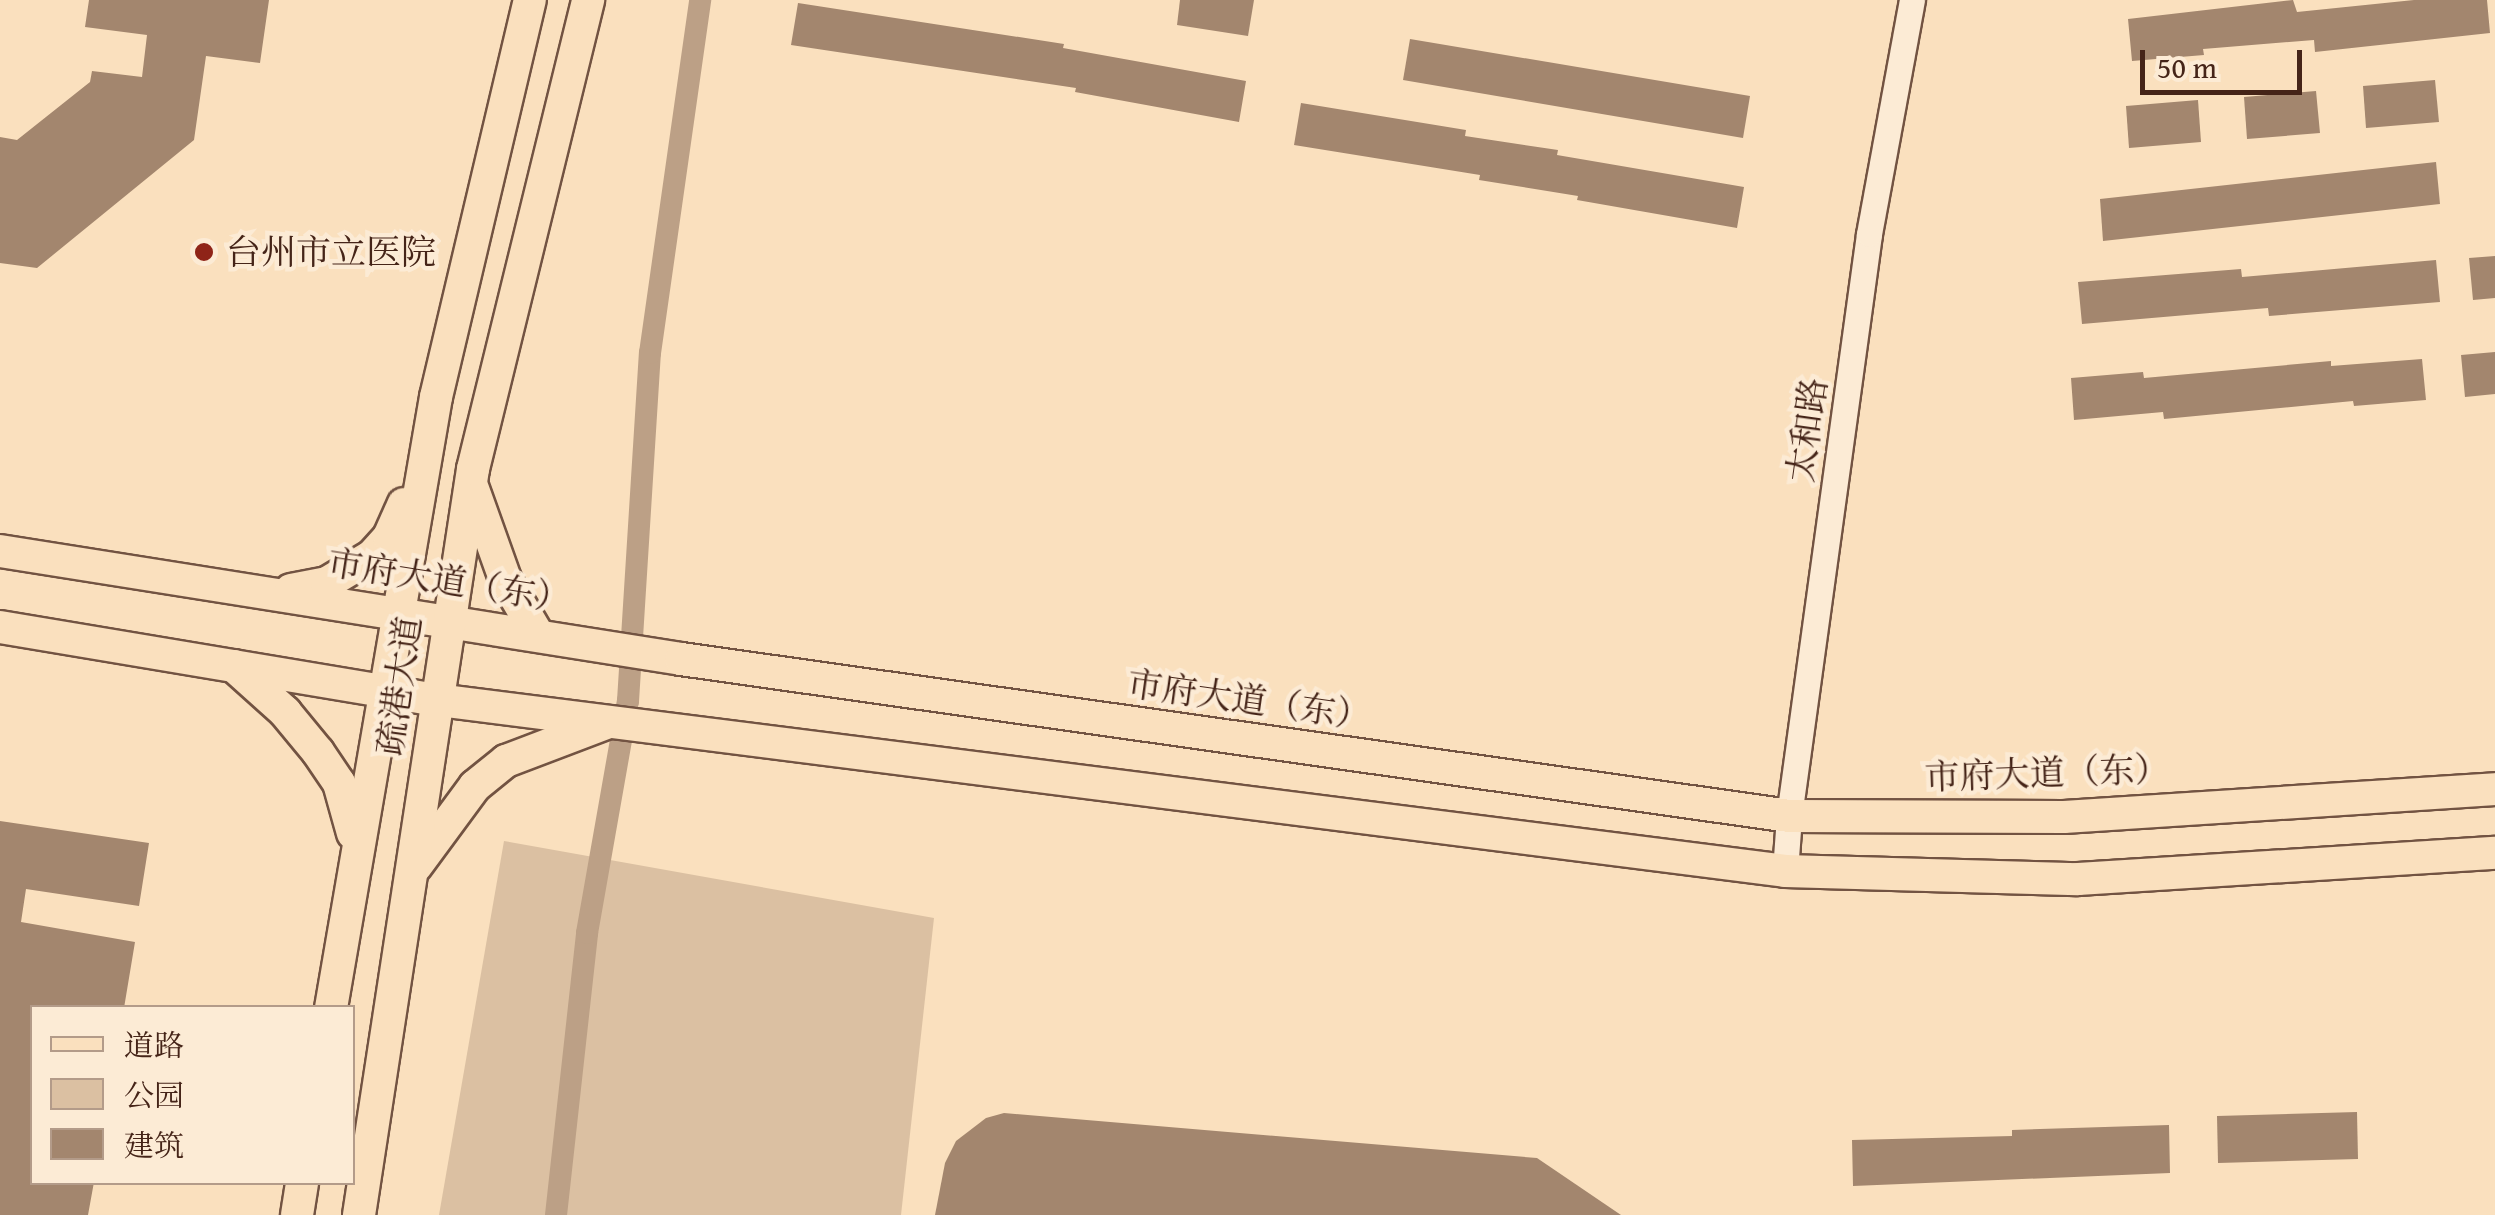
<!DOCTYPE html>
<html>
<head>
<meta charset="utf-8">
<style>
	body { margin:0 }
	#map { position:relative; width:2495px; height:1215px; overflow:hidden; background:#fae0be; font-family:"Gentium Book Plus","Noto Serif SC",serif }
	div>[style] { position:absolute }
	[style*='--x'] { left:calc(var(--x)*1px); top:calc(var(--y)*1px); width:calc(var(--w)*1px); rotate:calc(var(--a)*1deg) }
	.green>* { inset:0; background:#dbc0a2 }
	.canal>* { height:22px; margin:-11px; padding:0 11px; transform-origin:11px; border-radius:11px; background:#bca086 }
	.building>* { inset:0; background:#a3866e }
	.roads { filter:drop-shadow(2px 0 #725342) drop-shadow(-2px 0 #725342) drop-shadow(0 2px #725342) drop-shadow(0 -2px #725342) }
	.minor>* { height:25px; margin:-12.5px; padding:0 12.5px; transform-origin:12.5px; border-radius:12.5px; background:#fcebd5 }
	.major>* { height:32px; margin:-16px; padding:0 16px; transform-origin:16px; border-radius:16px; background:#fae0be }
	.dots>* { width:28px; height:28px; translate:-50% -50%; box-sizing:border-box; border:5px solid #fcebd5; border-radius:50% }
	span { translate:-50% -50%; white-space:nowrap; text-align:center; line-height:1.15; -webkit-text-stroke:9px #fcebd5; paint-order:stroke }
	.poi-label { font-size:35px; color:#452418 }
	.left { translate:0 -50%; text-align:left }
	.street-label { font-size:35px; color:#452418 }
	.legend { position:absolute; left:30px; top:1005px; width:325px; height:180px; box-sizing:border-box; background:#fcebd5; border:2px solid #b39b89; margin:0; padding:12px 18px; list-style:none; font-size:30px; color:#452418 }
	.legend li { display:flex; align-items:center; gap:20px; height:50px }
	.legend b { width:50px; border:2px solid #b39b89 }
	.scale { position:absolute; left:2140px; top:50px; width:162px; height:45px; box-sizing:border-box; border:5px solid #452418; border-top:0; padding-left:12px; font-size:30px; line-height:35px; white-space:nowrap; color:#452418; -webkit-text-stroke:8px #fcebd5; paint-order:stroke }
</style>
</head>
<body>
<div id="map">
	<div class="green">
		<div style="clip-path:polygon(504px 841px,934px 918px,901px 1215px,439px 1215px)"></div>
	</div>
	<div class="canal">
		<div style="--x:556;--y:1215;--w:284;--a:-83.7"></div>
		<div style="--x:587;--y:933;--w:236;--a:-80"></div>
		<div style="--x:628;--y:701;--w:349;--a:-86.4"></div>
		<div style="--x:650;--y:353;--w:357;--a:-81.9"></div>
	</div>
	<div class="building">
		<div style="clip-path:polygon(89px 0,269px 0,260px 63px,206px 56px,194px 140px,37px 268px,0 263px,0 137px,17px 140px,90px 82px,92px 71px,142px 77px,147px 35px,85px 27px)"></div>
		<div style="clip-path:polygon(1180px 0,1254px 0,1248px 36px,1177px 25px)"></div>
		<div style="clip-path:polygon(2293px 0,2297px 12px,2414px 0,2487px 0,2490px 33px,2315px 52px,2314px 40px,2203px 49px,2204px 55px,2132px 61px,2128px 19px)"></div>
		<div style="clip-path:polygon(798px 3px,1064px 44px,1063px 48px,1246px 81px,1239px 122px,1075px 92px,1076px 88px,791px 45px)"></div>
		<div style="clip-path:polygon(1410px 39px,1750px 96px,1743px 138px,1403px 80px)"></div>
		<div style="clip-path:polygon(2435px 80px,2439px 122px,2366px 128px,2363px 86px)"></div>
		<div style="clip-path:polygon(2316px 91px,2320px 133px,2247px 139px,2244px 97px)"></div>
		<div style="clip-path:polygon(2198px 100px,2201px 142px,2129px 148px,2126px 106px)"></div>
		<div style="clip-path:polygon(1301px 103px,1466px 130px,1465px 136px,1558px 150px,1557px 155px,1744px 187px,1737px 228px,1577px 200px,1578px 196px,1479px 180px,1480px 175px,1294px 145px)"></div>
		<div style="clip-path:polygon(2436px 162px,2440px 204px,2103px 241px,2100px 199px)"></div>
		<div style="clip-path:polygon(2495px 256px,2495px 298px,2473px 300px,2469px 258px)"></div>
		<div style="clip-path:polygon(2436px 260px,2440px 302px,2269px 316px,2268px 308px,2082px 324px,2078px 282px,2241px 269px,2242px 277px)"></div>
		<div style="clip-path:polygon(2495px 352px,2495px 394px,2465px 397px,2461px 355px)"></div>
		<div style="clip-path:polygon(2422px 359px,2426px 400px,2354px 406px,2353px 401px,2164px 419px,2163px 412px,2074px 420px,2071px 378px,2143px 372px,2144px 378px,2331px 361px,2331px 366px)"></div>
		<div style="clip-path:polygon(0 821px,149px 843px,139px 906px,26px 889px,21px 922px,135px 942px,124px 1008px,32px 1008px,32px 1182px,94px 1182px,88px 1215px,0 1215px)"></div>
		<div style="clip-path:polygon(2357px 1112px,2358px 1159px,2218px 1163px,2217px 1116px)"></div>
		<div style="clip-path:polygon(1004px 1113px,1537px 1158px,1621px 1215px,935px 1215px,945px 1163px,956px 1141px,986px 1118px)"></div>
		<div style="clip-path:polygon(2169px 1125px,2170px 1173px,1853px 1186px,1852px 1140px,2012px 1136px,2012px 1130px)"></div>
	</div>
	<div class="roads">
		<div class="minor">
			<div style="--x:1785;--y:871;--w:55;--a:-85.8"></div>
			<div style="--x:1789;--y:816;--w:587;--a:-82.17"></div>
			<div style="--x:1869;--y:234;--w:238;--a:-79.6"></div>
		</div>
		<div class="major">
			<div style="--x:473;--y:489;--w:96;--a:70.4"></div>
			<div style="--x:505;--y:579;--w:65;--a:59.5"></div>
			<div style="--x:0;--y:551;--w:690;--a:9.01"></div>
			<div style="--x:681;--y:659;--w:1119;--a:8.06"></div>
			<div style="--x:1789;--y:816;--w:275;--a:0.2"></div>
			<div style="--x:2064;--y:817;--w:432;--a:-3.7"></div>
			<div style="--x:291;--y:590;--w:37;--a:-11"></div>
			<div style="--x:327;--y:583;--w:52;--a:-31"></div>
			<div style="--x:372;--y:556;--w:25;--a:-48"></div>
			<div style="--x:389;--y:537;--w:36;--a:-66"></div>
			<div style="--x:0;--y:627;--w:444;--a:9.5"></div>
			<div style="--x:438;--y:700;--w:1358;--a:7.23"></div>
			<div style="--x:1785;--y:871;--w:293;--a:1.6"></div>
			<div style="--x:2078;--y:879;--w:418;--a:-3.6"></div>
			<div style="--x:234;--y:666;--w:69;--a:42"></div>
			<div style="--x:285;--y:712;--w:52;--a:50.5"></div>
			<div style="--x:318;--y:752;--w:37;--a:56"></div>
			<div style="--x:339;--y:783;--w:52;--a:74.4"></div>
			<div style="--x:416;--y:866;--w:99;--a:-53.6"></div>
			<div style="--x:475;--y:786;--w:40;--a:-39"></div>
			<div style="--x:506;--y:761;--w:107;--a:-20.8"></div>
			<div style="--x:331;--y:1008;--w:620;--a:-80.25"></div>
			<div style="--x:436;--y:397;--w:408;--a:-76.7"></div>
			<div style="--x:297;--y:1215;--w:33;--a:-81"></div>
			<div style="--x:359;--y:1215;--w:755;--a:-81.31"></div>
			<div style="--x:473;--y:469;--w:483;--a:-76.2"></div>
		</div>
	</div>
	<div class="dots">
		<div style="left:204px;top:252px;background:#8f2418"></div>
	</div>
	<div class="poi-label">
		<span class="left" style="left:226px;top:252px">台州市立医院</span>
	</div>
	<div class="street-label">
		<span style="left:1807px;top:430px;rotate:-82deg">太和路</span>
		<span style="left:449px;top:581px;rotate:9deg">市府大道（东）</span>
		<span style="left:399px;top:686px;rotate:-82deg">疏港大道</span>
		<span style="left:1249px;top:700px;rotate:8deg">市府大道（东）</span>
		<span style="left:2047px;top:773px;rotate:-2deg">市府大道（东）</span>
	</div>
	<ul class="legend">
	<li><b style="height:12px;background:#fae0be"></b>道路</li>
	<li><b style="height:28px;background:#dbc0a2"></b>公园</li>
	<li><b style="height:28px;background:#a3866e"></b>建筑</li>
	</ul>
	<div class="scale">50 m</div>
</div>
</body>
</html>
